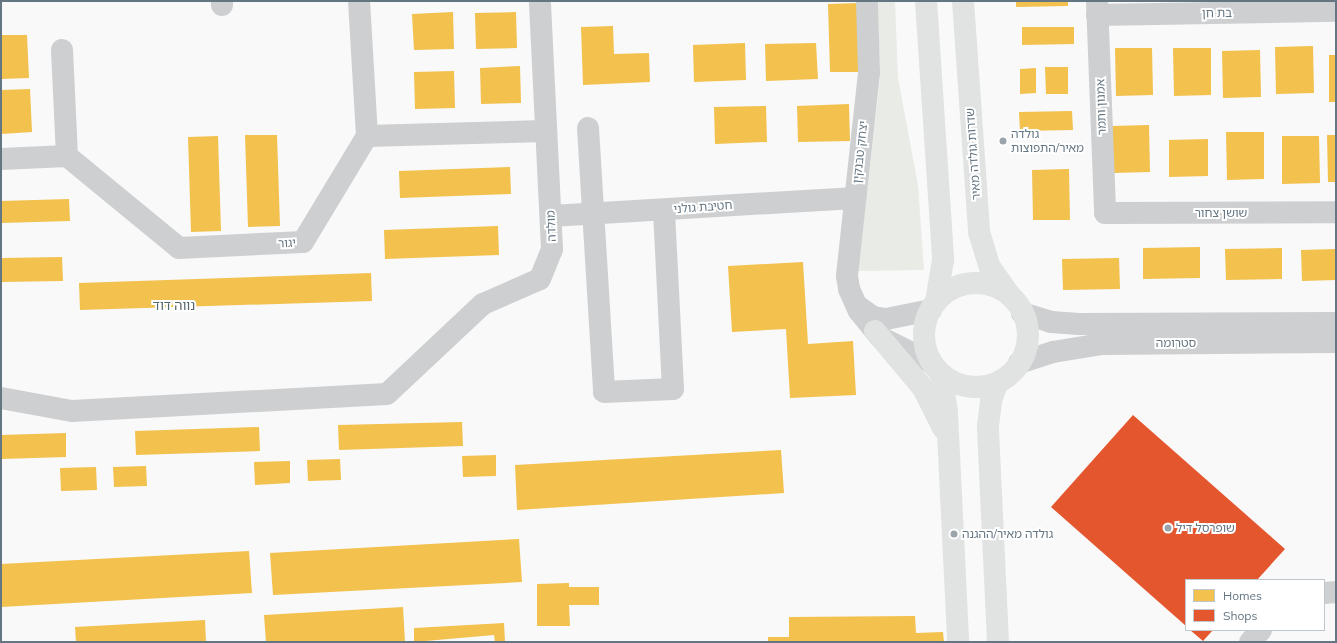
<!DOCTYPE html>
<html>
<head>
<meta charset="utf-8">
<style>
	body { margin:0 }
	#map { position:relative; width:1337px; height:643px; overflow:hidden; background:#f9f9f9; font-family:Mulish,"Noto Sans Hebrew",sans-serif }
	div>[style] { position:absolute }
	[style*='--x'] { left:calc(var(--x)*1px); top:calc(var(--y)*1px); width:calc(var(--w)*1px); rotate:calc(var(--a)*1deg) }
	.green>* { inset:0; background:#e8ebe6 }
	.homes>* { inset:0; background:#f2c14e }
	.shops>* { inset:0; background:#e4572e }
	.minor>* { height:22px; margin:-11px; padding:0 11px; transform-origin:11px; border-radius:11px; background:#cecfd0 }
	.major>* { height:22px; margin:-11px; padding:0 11px; transform-origin:11px; border-radius:11px; background:#e1e2e2 }
	.major>.ring { margin:-11px; padding:0; box-sizing:content-box; background:none; border:22px solid #e1e2e2; border-radius:50% }
	.dots>* { width:11px; height:11px; translate:-50% -50%; box-sizing:border-box; border:2px solid #fff; border-radius:50% }
	span { translate:-50% -50%; white-space:nowrap; text-align:center; line-height:1.15; -webkit-text-stroke:4px #fff; paint-order:stroke }
	.street-label { font-size:12px; color:#657683 }
	.poi-label { font-size:12px; color:#657683 }
	.left { translate:0 -50%; text-align:left }
	.neighbourhood-label { font-size:13px; color:#57646e }
	.frame { position:absolute; inset:0; border:2px solid #657683; pointer-events:none }
	.legend { position:absolute; left:1185px; top:579px; width:140px; height:52px; box-sizing:border-box; background:#fff; border:1px solid #c1c8cd; margin:0; padding:5px 7px; list-style:none; font-size:12px; color:#657683 }
	.legend li { display:flex; align-items:center; gap:8px; height:20px }
	.legend b { width:20px; border:1px solid #c1c8cd }
</style>
</head>
<body>
<div id="map">
	<div class="green">
		<div style="clip-path:polygon(878px 1px,895px 1px,898px 78px,918px 185px,924px 270px,858px 271px,880px 79px)"></div>
	</div>
	<div class="homes">
		<div style="clip-path:polygon(1016px 1px,1068px 1px,1068px 6px,1016px 7px)"></div>
		<div style="clip-path:polygon(859px 3px,861px 72px,830px 72px,828px 4px)"></div>
		<div style="clip-path:polygon(453px 12px,454px 49px,414px 50px,412px 14px)"></div>
		<div style="clip-path:polygon(516px 12px,517px 48px,476px 49px,475px 13px)"></div>
		<div style="clip-path:polygon(613px 26px,614px 54px,649px 53px,650px 82px,583px 85px,581px 27px)"></div>
		<div style="clip-path:polygon(1022px 27px,1074px 27px,1074px 44px,1022px 45px)"></div>
		<div style="clip-path:polygon(1px 35px,27px 35px,29px 78px,1px 79px)"></div>
		<div style="clip-path:polygon(745px 43px,746px 80px,694px 82px,693px 45px)"></div>
		<div style="clip-path:polygon(816px 43px,818px 79px,766px 81px,765px 44px)"></div>
		<div style="clip-path:polygon(1313px 46px,1314px 93px,1276px 94px,1275px 47px)"></div>
		<div style="clip-path:polygon(1115px 48px,1152px 48px,1153px 95px,1116px 96px)"></div>
		<div style="clip-path:polygon(1173px 48px,1211px 48px,1211px 95px,1174px 96px)"></div>
		<div style="clip-path:polygon(1260px 50px,1261px 97px,1223px 98px,1222px 51px)"></div>
		<div style="clip-path:polygon(1329px 55px,1336px 55px,1336px 102px,1329px 102px)"></div>
		<div style="clip-path:polygon(520px 66px,521px 103px,481px 104px,480px 68px)"></div>
		<div style="clip-path:polygon(1045px 67px,1068px 67px,1068px 94px,1046px 94px)"></div>
		<div style="clip-path:polygon(1036px 68px,1036px 93px,1020px 94px,1020px 69px)"></div>
		<div style="clip-path:polygon(454px 71px,455px 108px,415px 109px,414px 72px)"></div>
		<div style="clip-path:polygon(30px 89px,32px 132px,1px 134px,1px 90px)"></div>
		<div style="clip-path:polygon(849px 104px,850px 141px,798px 142px,797px 106px)"></div>
		<div style="clip-path:polygon(766px 106px,767px 142px,715px 144px,714px 107px)"></div>
		<div style="clip-path:polygon(1072px 111px,1073px 130px,1020px 131px,1019px 112px)"></div>
		<div style="clip-path:polygon(1149px 125px,1150px 172px,1113px 173px,1112px 126px)"></div>
		<div style="clip-path:polygon(1226px 132px,1264px 132px,1264px 179px,1227px 180px)"></div>
		<div style="clip-path:polygon(245px 135px,277px 135px,280px 226px,248px 227px)"></div>
		<div style="clip-path:polygon(1327px 135px,1336px 135px,1336px 182px,1328px 182px)"></div>
		<div style="clip-path:polygon(218px 136px,221px 231px,191px 232px,188px 137px)"></div>
		<div style="clip-path:polygon(1282px 136px,1319px 136px,1320px 183px,1282px 184px)"></div>
		<div style="clip-path:polygon(1208px 139px,1208px 176px,1169px 177px,1169px 140px)"></div>
		<div style="clip-path:polygon(510px 167px,511px 194px,400px 198px,399px 171px)"></div>
		<div style="clip-path:polygon(1069px 169px,1070px 220px,1033px 220px,1032px 170px)"></div>
		<div style="clip-path:polygon(69px 199px,70px 221px,1px 223px,1px 201px)"></div>
		<div style="clip-path:polygon(498px 226px,499px 255px,385px 259px,384px 230px)"></div>
		<div style="clip-path:polygon(1200px 247px,1200px 278px,1143px 279px,1143px 248px)"></div>
		<div style="clip-path:polygon(1282px 248px,1282px 279px,1226px 280px,1225px 249px)"></div>
		<div style="clip-path:polygon(1336px 249px,1336px 280px,1302px 281px,1301px 250px)"></div>
		<div style="clip-path:polygon(62px 257px,63px 281px,1px 282px,1px 258px)"></div>
		<div style="clip-path:polygon(1119px 258px,1120px 289px,1063px 290px,1062px 259px)"></div>
		<div style="clip-path:polygon(803px 262px,808px 344px,853px 341px,856px 395px,790px 398px,786px 329px,732px 332px,728px 266px)"></div>
		<div style="clip-path:polygon(371px 273px,372px 301px,80px 310px,79px 283px)"></div>
		<div style="clip-path:polygon(462px 422px,463px 446px,339px 450px,338px 425px)"></div>
		<div style="clip-path:polygon(259px 427px,260px 451px,136px 455px,135px 431px)"></div>
		<div style="clip-path:polygon(66px 433px,66px 457px,1px 459px,1px 435px)"></div>
		<div style="clip-path:polygon(781px 450px,784px 493px,517px 510px,515px 465px)"></div>
		<div style="clip-path:polygon(496px 455px,496px 476px,463px 477px,462px 456px)"></div>
		<div style="clip-path:polygon(340px 459px,341px 480px,308px 481px,307px 460px)"></div>
		<div style="clip-path:polygon(290px 461px,290px 483px,255px 485px,254px 462px)"></div>
		<div style="clip-path:polygon(146px 466px,147px 486px,114px 487px,113px 467px)"></div>
		<div style="clip-path:polygon(96px 467px,97px 490px,61px 491px,60px 468px)"></div>
		<div style="clip-path:polygon(519px 539px,522px 582px,273px 595px,270px 553px)"></div>
		<div style="clip-path:polygon(249px 551px,252px 593px,1px 607px,1px 564px)"></div>
		<div style="clip-path:polygon(569px 583px,569px 587px,599px 587px,599px 605px,569px 605px,570px 626px,537px 626px,537px 584px)"></div>
		<div style="clip-path:polygon(403px 607px,405px 642px,266px 642px,264px 615px)"></div>
		<div style="clip-path:polygon(915px 616px,916px 633px,943px 632px,944px 642px,768px 642px,768px 637px,789px 637px,789px 617px)"></div>
		<div style="clip-path:polygon(205px 620px,206px 642px,76px 642px,75px 627px)"></div>
		<div style="clip-path:polygon(504px 623px,505px 642px,495px 642px,494px 635px,414px 642px,414px 628px)"></div>
	</div>
	<div class="shops">
		<div style="clip-path:polygon(1133px 415px,1285px 549px,1257px 580px,1186px 580px,1186px 626px,1051px 507px)"></div>
		<div style="clip-path:polygon(1190px 630px,1213px 630px,1203px 641px)"></div>
	</div>
	<div class="minor">
		<div style="--x:222;--y:1;--w:4;--a:90"></div>
		<div style="--x:359;--y:1;--w:135;--a:86.6"></div>
		<div style="--x:867;--y:1;--w:72;--a:88.4"></div>
		<div style="--x:869;--y:73;--w:204;--a:96.2"></div>
		<div style="--x:847;--y:276;--w:13;--a:81"></div>
		<div style="--x:849;--y:289;--w:24;--a:66"></div>
		<div style="--x:859;--y:311;--w:33;--a:51"></div>
		<div style="--x:880;--y:337;--w:58;--a:26.6"></div>
		<div style="--x:1097;--y:1;--w:212;--a:87.8"></div>
		<div style="--x:1105;--y:213;--w:231;--a:-0.2"></div>
		<div style="--x:1097;--y:15;--w:239;--a:-1"></div>
		<div style="--x:62;--y:50;--w:106;--a:87.3"></div>
		<div style="--x:588;--y:128;--w:264;--a:86.5"></div>
		<div style="--x:604;--y:392;--w:69;--a:-2.5"></div>
		<div style="--x:673;--y:389;--w:179;--a:-92.9"></div>
		<div style="--x:1;--y:159;--w:66;--a:-2.6"></div>
		<div style="--x:67;--y:156;--w:145;--a:39.4"></div>
		<div style="--x:179;--y:248;--w:124;--a:-2.8"></div>
		<div style="--x:303;--y:242;--w:124;--a:-58.9"></div>
		<div style="--x:367;--y:136;--w:178;--a:-1.6"></div>
		<div style="--x:551;--y:216;--w:305;--a:-3.4"></div>
		<div style="--x:859;--y:307;--w:17;--a:36"></div>
		<div style="--x:873;--y:317;--w:13;--a:9"></div>
		<div style="--x:886;--y:319;--w:46;--a:-11.3"></div>
		<div style="--x:1022;--y:313;--w:30;--a:17"></div>
		<div style="--x:1051;--y:322;--w:28;--a:4"></div>
		<div style="--x:1079;--y:324;--w:257;--a:-0.2"></div>
		<div style="--x:1019;--y:363;--w:36;--a:-18"></div>
		<div style="--x:1053;--y:352;--w:50;--a:-9.3"></div>
		<div style="--x:1102;--y:344;--w:234;--a:-0.5"></div>
		<div style="--x:1;--y:398;--w:72;--a:10.4"></div>
		<div style="--x:72;--y:411;--w:315;--a:-3.1"></div>
		<div style="--x:387;--y:394;--w:132;--a:-43.2"></div>
		<div style="--x:483;--y:304;--w:62;--a:-23.7"></div>
		<div style="--x:540;--y:279;--w:32;--a:-68"></div>
		<div style="--x:552;--y:249;--w:248;--a:-92.8"></div>
		<div style="--x:1324;--y:593;--w:12;--a:-5"></div>
		<div style="--x:1250;--y:642;--w:16;--a:-47"></div>
	</div>
	<div class="major">
		<div style="--x:926;--y:1;--w:260;--a:86.2"></div>
		<div style="--x:943;--y:260;--w:43;--a:99.5"></div>
		<div style="--x:963;--y:1;--w:232;--a:86"></div>
		<div style="--x:979;--y:232;--w:37;--a:73"></div>
		<div style="--x:990;--y:267;--w:35;--a:55"></div>
		<div class="ring" style="left:924px;top:283px;width:82px;height:82px"></div>
		<div style="--x:875;--y:331;--w:75;--a:49.9"></div>
		<div style="--x:923;--y:388;--w:45;--a:63.4"></div>
		<div style="--x:941;--y:374;--w:39;--a:81"></div>
		<div style="--x:947;--y:413;--w:229;--a:87.2"></div>
		<div style="--x:998;--y:642;--w:216;--a:-92.7"></div>
		<div style="--x:988;--y:426;--w:26;--a:-83"></div>
		<div style="--x:991;--y:400;--w:19;--a:-69"></div>
	</div>
	<div class="dots">
		<div style="left:1003px;top:141px;background:#99a4ac"></div>
		<div style="left:1168px;top:528px;background:#99a4ac"></div>
		<div style="left:954px;top:534px;background:#99a4ac"></div>
	</div>
	<div class="street-label">
		<span style="left:1217px;top:13px;rotate:-1deg">בת חן</span>
		<span style="left:1101px;top:107px;rotate:-92deg">אמנון ותמר</span>
		<span style="left:860px;top:152px;rotate:-84deg">יצחק טבנקין</span>
		<span style="left:973px;top:154px;rotate:-94deg">שדרות גולדה מאיר</span>
		<span style="left:703px;top:207px;rotate:-4deg">חטיבת גולני</span>
		<span style="left:1221px;top:213px">שושן צחור</span>
		<span style="left:551px;top:226px;rotate:-92deg">מולדה</span>
		<span style="left:287px;top:243px;rotate:-3deg">יגור</span>
		<span style="left:1176px;top:343px">סטרומה</span>
	</div>
	<div class="poi-label">
		<span class="left" style="left:1011px;top:141px">גולדה<br>מאיר/התפוצות</span>
		<span class="left" style="left:1176px;top:528px">שופרסל דיל</span>
		<span class="left" style="left:962px;top:534px">גולדה מאיר/ההגנה</span>
	</div>
	<div class="neighbourhood-label">
		<span style="left:174px;top:305px">נווה דוד</span>
	</div>
	<div class="frame"></div>
	<ul class="legend">
	<li><b style="height:11px;background:#f2c14e"></b>Homes</li>
	<li><b style="height:11px;background:#e4572e"></b>Shops</li>
	</ul>
</div>
</body>
</html>
